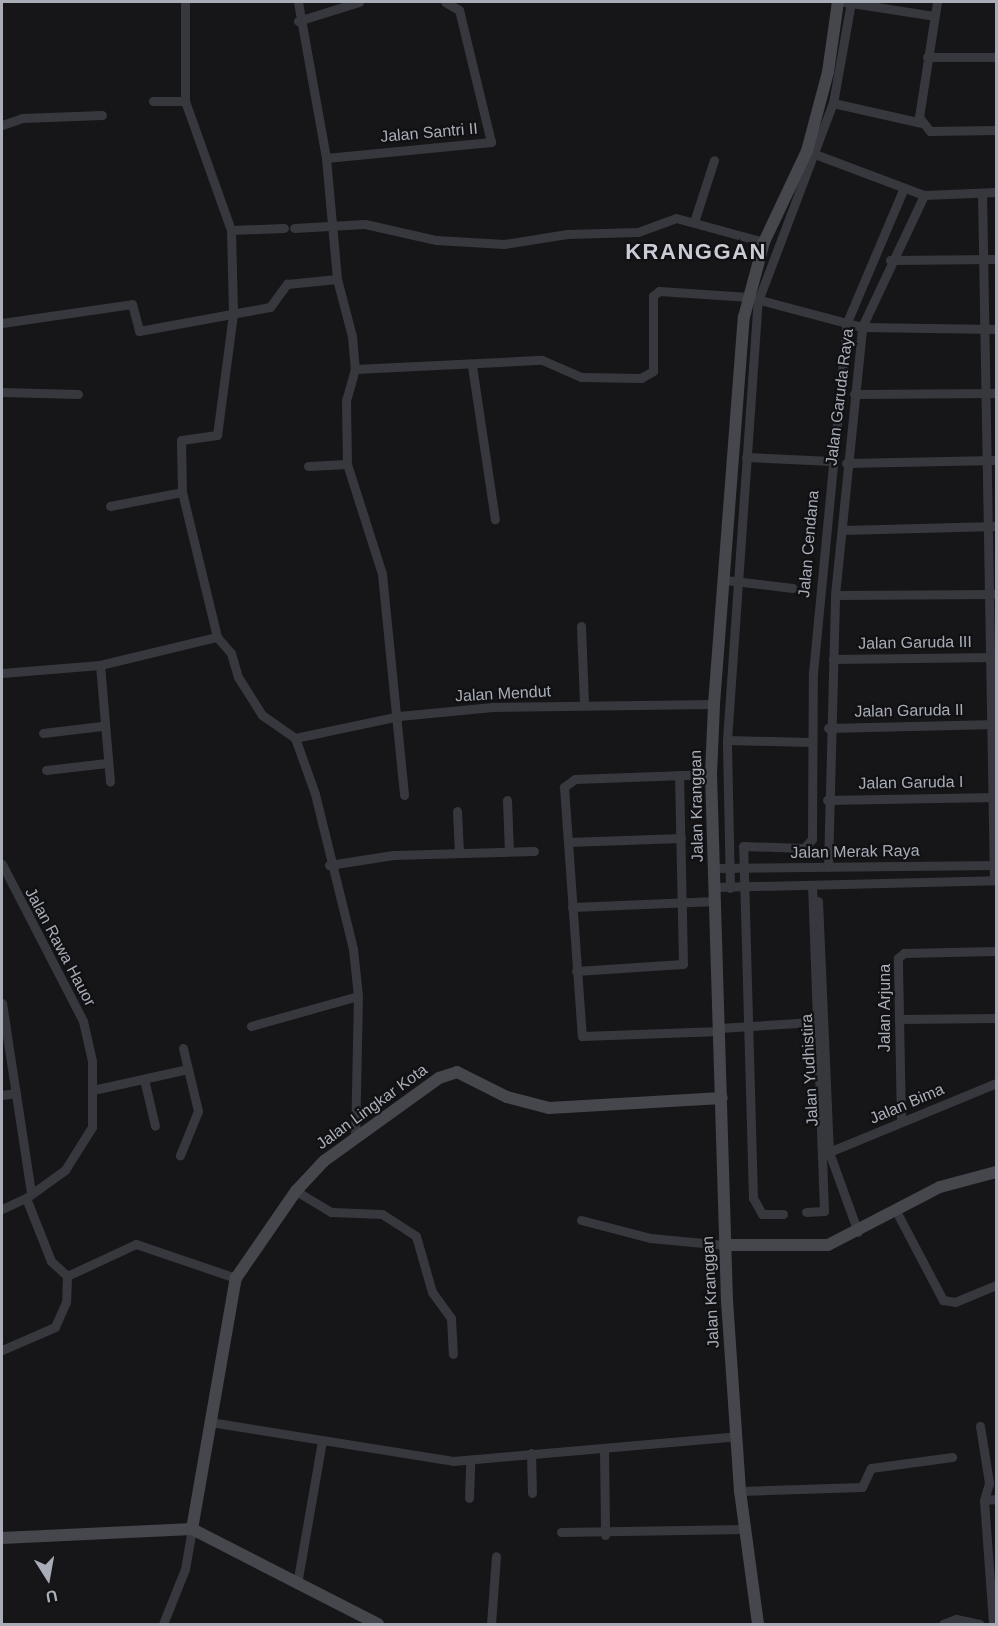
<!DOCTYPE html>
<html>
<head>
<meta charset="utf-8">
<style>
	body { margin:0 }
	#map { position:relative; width:998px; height:1626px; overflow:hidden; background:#161618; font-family:Helvetica,sans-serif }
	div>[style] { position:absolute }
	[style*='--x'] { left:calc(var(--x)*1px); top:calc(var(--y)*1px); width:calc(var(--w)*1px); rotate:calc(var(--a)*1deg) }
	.street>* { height:9px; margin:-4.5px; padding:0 4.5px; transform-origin:4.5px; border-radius:4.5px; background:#37383d }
	.secondary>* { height:12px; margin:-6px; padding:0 6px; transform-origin:6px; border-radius:6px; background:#45474d }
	span { translate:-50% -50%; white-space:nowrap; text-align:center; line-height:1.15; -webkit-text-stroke:4.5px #111113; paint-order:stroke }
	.street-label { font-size:16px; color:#a8adb8 }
	.district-label { font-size:22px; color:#c9ccd4; font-weight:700; letter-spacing:1.5px }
	.frame { position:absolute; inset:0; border:3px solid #a8adb8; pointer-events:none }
	.north { position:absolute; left:18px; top:1548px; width:60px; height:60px; -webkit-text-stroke:4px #111113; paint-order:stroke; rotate:169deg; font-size:16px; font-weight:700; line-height:24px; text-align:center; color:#a8adb8 }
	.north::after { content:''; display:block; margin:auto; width:21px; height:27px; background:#a8adb8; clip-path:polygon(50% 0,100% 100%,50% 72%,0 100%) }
</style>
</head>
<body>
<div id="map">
	<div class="street">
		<div style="--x:185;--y:2;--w:99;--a:90"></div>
		<div style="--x:185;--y:101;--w:137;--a:70.4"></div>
		<div style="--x:231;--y:230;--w:84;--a:88.6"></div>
		<div style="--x:233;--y:314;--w:122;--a:97.5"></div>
		<div style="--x:217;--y:435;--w:36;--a:172"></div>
		<div style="--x:181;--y:440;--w:52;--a:88.9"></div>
		<div style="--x:182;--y:492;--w:149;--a:76.4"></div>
		<div style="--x:217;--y:637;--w:21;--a:49"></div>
		<div style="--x:231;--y:653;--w:25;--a:74"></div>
		<div style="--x:238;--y:677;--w:45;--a:57.7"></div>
		<div style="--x:262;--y:715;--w:40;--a:34.9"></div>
		<div style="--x:295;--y:738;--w:59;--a:70.3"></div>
		<div style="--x:315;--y:794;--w:160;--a:76.2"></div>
		<div style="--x:353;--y:949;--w:47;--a:83.9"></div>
		<div style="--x:358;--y:996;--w:141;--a:91.2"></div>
		<div style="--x:298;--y:2;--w:158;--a:79.8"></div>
		<div style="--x:326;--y:158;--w:121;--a:84.8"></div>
		<div style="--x:337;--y:279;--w:59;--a:75.3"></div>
		<div style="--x:352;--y:336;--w:33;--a:85"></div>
		<div style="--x:355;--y:369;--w:33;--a:106"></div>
		<div style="--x:346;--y:401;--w:63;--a:89.1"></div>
		<div style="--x:347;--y:464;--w:115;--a:72.3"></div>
		<div style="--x:382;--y:574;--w:222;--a:84.3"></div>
		<div style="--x:845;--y:2;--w:90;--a:8.9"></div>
		<div style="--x:937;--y:2;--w:116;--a:98.9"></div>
		<div style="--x:919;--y:117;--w:18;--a:52"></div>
		<div style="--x:930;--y:131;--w:66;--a:-0.9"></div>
		<div style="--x:298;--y:21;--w:64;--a:-17.3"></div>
		<div style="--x:927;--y:57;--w:69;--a:0"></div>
		<div style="--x:153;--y:101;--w:32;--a:0"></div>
		<div style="--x:833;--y:103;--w:91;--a:12.7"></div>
		<div style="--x:2;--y:125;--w:21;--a:-19"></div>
		<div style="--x:22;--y:118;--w:80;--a:-2.1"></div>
		<div style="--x:812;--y:153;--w:120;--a:20.6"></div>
		<div style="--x:924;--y:195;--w:72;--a:-2.4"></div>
		<div style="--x:326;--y:158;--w:166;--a:-5.5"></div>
		<div style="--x:491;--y:142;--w:136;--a:-103.6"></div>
		<div style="--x:459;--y:10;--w:16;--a:-150"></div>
		<div style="--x:982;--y:193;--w:687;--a:89"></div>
		<div style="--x:694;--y:222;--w:65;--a:-72.1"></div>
		<div style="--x:294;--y:228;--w:71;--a:-3.2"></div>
		<div style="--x:365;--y:224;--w:73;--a:12.7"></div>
		<div style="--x:436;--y:240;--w:68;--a:3.4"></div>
		<div style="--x:504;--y:244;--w:64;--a:-9"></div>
		<div style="--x:567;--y:234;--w:71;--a:-1.6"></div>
		<div style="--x:638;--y:232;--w:40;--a:-20.2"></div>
		<div style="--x:676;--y:218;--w:91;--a:15.3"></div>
		<div style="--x:231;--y:230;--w:53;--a:-2.2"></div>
		<div style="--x:890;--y:260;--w:106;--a:-0.5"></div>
		<div style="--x:2;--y:323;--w:131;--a:-8.3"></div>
		<div style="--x:132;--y:304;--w:28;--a:75"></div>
		<div style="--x:139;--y:331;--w:133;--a:-10.4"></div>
		<div style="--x:270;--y:307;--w:29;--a:-54"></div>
		<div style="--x:287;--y:284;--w:50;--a:-5.7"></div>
		<div style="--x:472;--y:366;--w:155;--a:81.5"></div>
		<div style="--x:355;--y:369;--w:187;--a:-2.8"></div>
		<div style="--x:542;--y:360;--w:43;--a:23.6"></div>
		<div style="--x:581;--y:377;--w:60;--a:1"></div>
		<div style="--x:641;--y:378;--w:14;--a:-30"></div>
		<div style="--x:653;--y:371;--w:75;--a:-90"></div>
		<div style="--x:653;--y:296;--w:8;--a:-40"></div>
		<div style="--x:659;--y:291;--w:90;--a:3.8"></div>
		<div style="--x:749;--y:297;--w:117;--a:14.9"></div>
		<div style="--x:862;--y:327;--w:134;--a:0.9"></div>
		<div style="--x:2;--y:392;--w:76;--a:1.5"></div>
		<div style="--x:854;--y:394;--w:142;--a:-0.4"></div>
		<div style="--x:746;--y:457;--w:86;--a:2.7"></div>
		<div style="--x:846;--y:463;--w:150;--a:-1.1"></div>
		<div style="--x:308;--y:466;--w:39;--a:-3"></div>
		<div style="--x:110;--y:506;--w:73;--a:-11"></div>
		<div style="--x:842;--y:530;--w:154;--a:-1.5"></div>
		<div style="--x:725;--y:580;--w:68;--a:6.7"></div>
		<div style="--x:835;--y:595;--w:161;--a:-0.4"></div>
		<div style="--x:581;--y:626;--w:79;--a:87.8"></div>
		<div style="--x:833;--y:659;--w:163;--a:-0.7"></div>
		<div style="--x:100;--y:665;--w:117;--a:85.1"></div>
		<div style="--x:2;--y:673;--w:98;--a:-4.7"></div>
		<div style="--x:100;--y:665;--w:120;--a:-13.5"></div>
		<div style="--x:828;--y:728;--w:168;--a:-1.4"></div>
		<div style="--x:43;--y:733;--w:59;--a:-6.8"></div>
		<div style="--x:295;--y:738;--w:106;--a:-11.9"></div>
		<div style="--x:399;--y:716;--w:94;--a:-5.5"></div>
		<div style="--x:493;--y:707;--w:221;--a:-0.8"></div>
		<div style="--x:727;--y:740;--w:82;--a:1.4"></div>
		<div style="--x:46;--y:770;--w:61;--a:-6.5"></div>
		<div style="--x:711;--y:774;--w:136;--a:177.9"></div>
		<div style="--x:575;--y:779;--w:14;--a:144"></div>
		<div style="--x:564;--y:787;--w:250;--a:85.9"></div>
		<div style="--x:582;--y:1036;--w:138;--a:-2.1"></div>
		<div style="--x:507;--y:800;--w:51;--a:87.8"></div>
		<div style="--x:827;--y:800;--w:169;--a:-1"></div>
		<div style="--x:457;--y:811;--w:42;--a:87.3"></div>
		<div style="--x:568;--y:842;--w:113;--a:-2"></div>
		<div style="--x:2;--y:864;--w:177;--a:62.7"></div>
		<div style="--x:83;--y:1021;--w:41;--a:77.3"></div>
		<div style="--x:92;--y:1061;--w:66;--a:90"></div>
		<div style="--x:92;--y:1127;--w:51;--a:122.1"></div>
		<div style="--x:65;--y:1170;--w:48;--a:144.3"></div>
		<div style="--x:329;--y:865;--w:65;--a:-8.9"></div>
		<div style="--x:393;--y:855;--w:141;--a:-1.6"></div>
		<div style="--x:828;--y:867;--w:272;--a:-88.5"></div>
		<div style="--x:835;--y:595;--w:269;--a:-84.2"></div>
		<div style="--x:862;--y:327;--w:146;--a:-64.8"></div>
		<div style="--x:715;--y:868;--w:281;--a:-0.6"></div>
		<div style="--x:716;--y:887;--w:280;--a:-1.4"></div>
		<div style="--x:730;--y:888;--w:148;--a:-91.2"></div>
		<div style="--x:727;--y:740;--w:440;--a:-86"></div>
		<div style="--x:758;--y:301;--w:212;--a:-69.3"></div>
		<div style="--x:833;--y:103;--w:103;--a:-79.9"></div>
		<div style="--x:818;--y:901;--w:251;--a:87.5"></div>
		<div style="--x:829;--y:1152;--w:85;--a:70.1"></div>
		<div style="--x:572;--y:907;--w:144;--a:-2.4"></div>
		<div style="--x:576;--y:971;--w:107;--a:-3.7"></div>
		<div style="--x:683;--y:964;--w:189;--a:-91.2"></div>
		<div style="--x:2;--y:1003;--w:192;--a:81.3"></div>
		<div style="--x:899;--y:1019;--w:97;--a:-0.6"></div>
		<div style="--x:251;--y:1026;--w:111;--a:-15.7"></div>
		<div style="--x:720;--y:1028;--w:93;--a:-3.7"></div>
		<div style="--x:183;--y:1048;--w:22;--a:77"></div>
		<div style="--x:144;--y:1079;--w:48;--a:76.8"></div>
		<div style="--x:93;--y:1090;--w:97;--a:-12.5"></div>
		<div style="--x:188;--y:1069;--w:43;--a:76.6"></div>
		<div style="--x:198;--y:1111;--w:48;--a:112.2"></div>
		<div style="--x:2;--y:1095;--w:14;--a:-8"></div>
		<div style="--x:901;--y:1121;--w:163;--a:-91.1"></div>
		<div style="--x:898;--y:958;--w:8;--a:-40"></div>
		<div style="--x:904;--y:953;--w:92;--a:-1.2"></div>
		<div style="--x:829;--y:1152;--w:181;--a:-22.4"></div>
		<div style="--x:296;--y:1191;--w:41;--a:31"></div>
		<div style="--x:331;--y:1212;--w:51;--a:2.2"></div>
		<div style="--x:382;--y:1214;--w:40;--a:32.9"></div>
		<div style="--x:416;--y:1236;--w:58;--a:74.1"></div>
		<div style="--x:432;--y:1292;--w:32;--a:54"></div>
		<div style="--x:451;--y:1318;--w:36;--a:87"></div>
		<div style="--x:2;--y:1209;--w:26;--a:-25"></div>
		<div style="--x:26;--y:1198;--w:68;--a:68.4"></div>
		<div style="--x:51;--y:1261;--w:22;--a:43"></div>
		<div style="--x:67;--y:1276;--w:26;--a:92"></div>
		<div style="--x:66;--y:1302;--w:27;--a:114"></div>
		<div style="--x:55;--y:1327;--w:58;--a:156.5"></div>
		<div style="--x:896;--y:1211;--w:101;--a:62.2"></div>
		<div style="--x:943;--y:1300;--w:12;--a:9"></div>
		<div style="--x:955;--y:1302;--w:44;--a:-22.5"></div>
		<div style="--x:806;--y:1212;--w:18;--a:-3"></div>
		<div style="--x:824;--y:1211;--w:324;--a:-92.1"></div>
		<div style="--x:783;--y:1214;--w:21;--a:180"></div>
		<div style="--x:762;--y:1214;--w:18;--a:-119"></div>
		<div style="--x:753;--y:1198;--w:352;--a:-91.6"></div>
		<div style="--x:743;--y:846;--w:61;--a:1.9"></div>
		<div style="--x:804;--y:848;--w:12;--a:-48"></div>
		<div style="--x:812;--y:839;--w:166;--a:-89.7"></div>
		<div style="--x:813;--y:673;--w:353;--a:-84.5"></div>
		<div style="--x:847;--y:322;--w:143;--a:-67"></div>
		<div style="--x:581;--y:1220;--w:71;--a:14.6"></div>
		<div style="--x:650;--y:1238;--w:75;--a:5.3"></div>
		<div style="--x:67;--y:1276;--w:76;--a:-24.9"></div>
		<div style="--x:136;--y:1244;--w:106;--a:18.8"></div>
		<div style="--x:210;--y:1422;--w:246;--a:9.1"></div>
		<div style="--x:453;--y:1461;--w:285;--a:-5"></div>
		<div style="--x:980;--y:1426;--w:58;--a:81"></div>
		<div style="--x:989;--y:1483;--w:18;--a:106"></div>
		<div style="--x:984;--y:1500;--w:124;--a:85.8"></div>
		<div style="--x:604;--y:1448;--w:87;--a:89.3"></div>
		<div style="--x:531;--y:1453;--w:40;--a:88.6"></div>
		<div style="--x:740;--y:1491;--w:122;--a:-1.9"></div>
		<div style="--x:862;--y:1487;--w:21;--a:-65"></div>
		<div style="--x:871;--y:1468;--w:82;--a:-7.7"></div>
		<div style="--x:469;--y:1498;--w:38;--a:-88"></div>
		<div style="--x:984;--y:1500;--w:12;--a:-5"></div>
		<div style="--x:561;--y:1532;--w:184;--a:-0.9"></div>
		<div style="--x:297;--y:1584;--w:145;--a:-80.1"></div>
		<div style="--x:163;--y:1624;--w:59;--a:-68.2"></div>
		<div style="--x:185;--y:1569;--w:41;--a:-80.1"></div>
		<div style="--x:491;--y:1624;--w:68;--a:-85.8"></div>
		<div style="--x:943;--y:1624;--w:14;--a:-21"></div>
		<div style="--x:956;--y:1619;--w:24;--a:12"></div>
	</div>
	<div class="secondary">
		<div style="--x:725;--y:1245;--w:103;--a:0"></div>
		<div style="--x:828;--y:1245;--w:126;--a:-27.4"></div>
		<div style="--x:940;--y:1187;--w:58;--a:-15"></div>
		<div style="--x:192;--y:1529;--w:255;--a:-80.1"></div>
		<div style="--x:236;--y:1278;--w:106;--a:-55.4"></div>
		<div style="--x:296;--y:1191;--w:41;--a:-47"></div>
		<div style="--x:324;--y:1161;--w:142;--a:-35.8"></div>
		<div style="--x:439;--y:1078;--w:19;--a:-18"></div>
		<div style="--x:457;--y:1072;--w:56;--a:26.6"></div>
		<div style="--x:507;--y:1097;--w:43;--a:14.7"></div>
		<div style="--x:549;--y:1108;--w:173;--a:-3.3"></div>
		<div style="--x:2;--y:1538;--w:190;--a:-2.7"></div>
		<div style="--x:192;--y:1529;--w:209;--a:27.1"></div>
		<div style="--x:758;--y:1624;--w:134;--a:-97.7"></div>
		<div style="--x:740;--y:1491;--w:190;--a:-93.9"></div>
		<div style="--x:727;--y:1301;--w:527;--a:-91.74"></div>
		<div style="--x:711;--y:774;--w:70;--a:-87.5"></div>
		<div style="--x:714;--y:704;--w:388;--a:-85.6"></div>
		<div style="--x:744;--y:317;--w:78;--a:-75.1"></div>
		<div style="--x:764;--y:242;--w:101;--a:-64.7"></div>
		<div style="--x:807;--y:151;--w:82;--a:-75.1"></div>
		<div style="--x:828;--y:72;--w:71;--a:-81.9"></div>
	</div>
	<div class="street-label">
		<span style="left:429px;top:133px;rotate:-5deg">Jalan Santri II</span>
		<span style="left:840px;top:397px;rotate:-83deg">Jalan Garuda Raya</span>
		<span style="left:809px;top:544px;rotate:-85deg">Jalan Cendana</span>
		<span style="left:915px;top:643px;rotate:-1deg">Jalan Garuda III</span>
		<span style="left:503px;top:694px;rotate:-3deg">Jalan Mendut</span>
		<span style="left:909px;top:711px;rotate:-1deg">Jalan Garuda II</span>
		<span style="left:911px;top:783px;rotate:-1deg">Jalan Garuda I</span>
		<span style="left:697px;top:806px;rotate:-91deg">Jalan Kranggan</span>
		<span style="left:855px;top:852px;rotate:-1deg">Jalan Merak Raya</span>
		<span style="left:60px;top:947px;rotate:62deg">Jalan Rawa Hauor</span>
		<span style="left:885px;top:1008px;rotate:-90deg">Jalan Arjuna</span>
		<span style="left:810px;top:1070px;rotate:-93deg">Jalan Yudhistira</span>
		<span style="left:907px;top:1104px;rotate:-23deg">Jalan Bima</span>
		<span style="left:372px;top:1107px;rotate:-36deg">Jalan Lingkar Kota</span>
		<span style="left:711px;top:1292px;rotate:-93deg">Jalan Kranggan</span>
	</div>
	<div class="district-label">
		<span style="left:696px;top:252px">KRANGGAN</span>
	</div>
	<div class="frame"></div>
	<div class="north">U</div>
</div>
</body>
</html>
